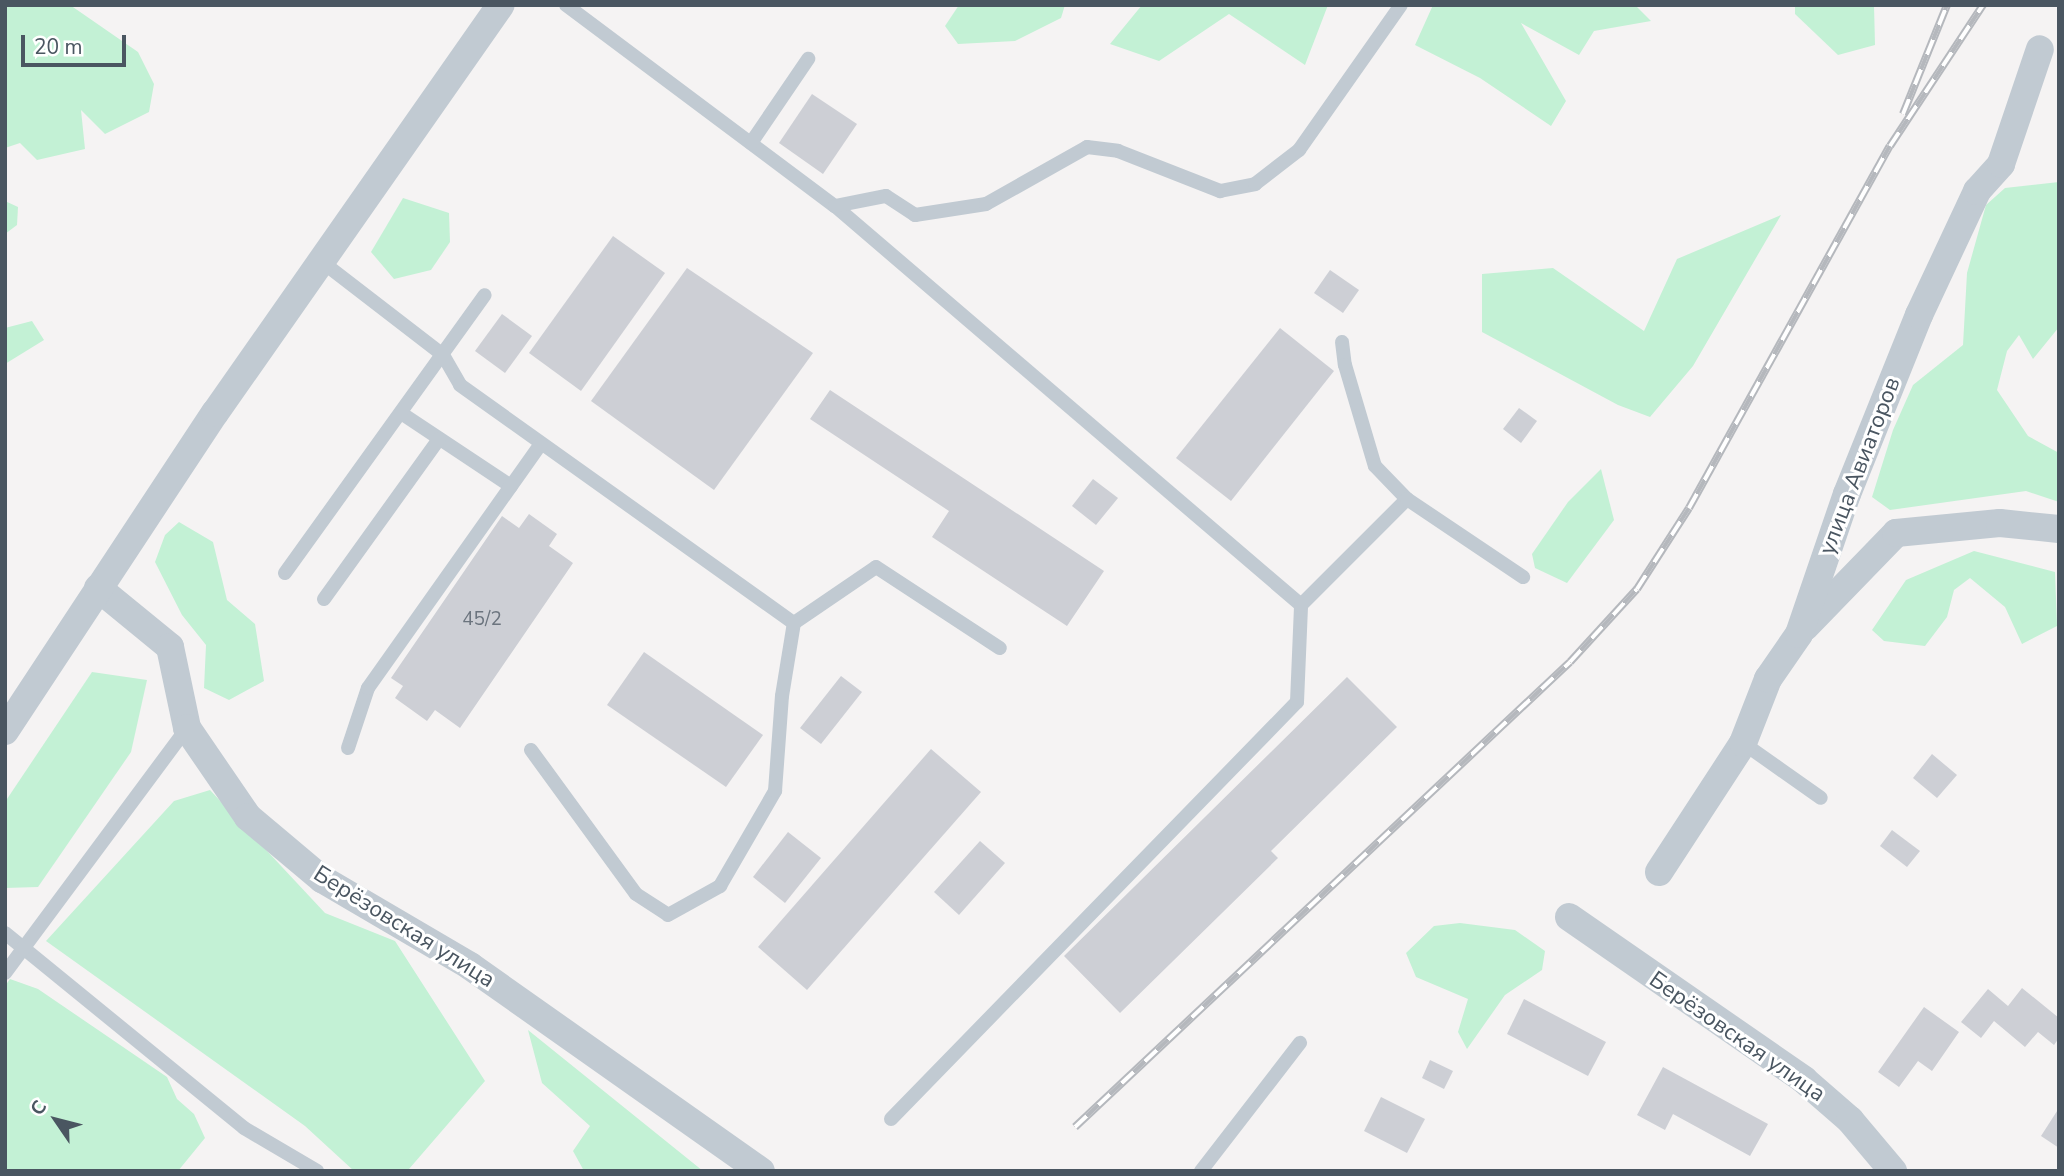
<!DOCTYPE html>
<html>
<head>
<meta charset="utf-8">
<style>
	body { margin:0 }
	#map { position:relative; width:2064px; height:1176px; overflow:hidden; background:#f5f3f3; font-family:"Nunito Sans",sans-serif }
	div>[style] { position:absolute }
	[style*='--x'] { left:calc(var(--x)*1px); top:calc(var(--y)*1px); width:calc(var(--w)*1px); rotate:calc(var(--a)*1deg) }
	.green>* { inset:0; background:#c3f1d5 }
	.building>* { inset:0; background:#cdcfd5 }
	.lane>* { height:14px; margin:-7px; padding:0 7px; transform-origin:7px; border-radius:7px; background:#c1cad2 }
	.street>* { height:28px; margin:-14px; padding:0 14px; transform-origin:14px; border-radius:14px; background:#c1cad2 }
	.rail>* { height:8px; margin-top:-4px; transform-origin:0; background:repeating-linear-gradient(90deg,#fff 0 16px,#b5b8bd 0 32px); box-sizing:border-box; border-block:2px solid #b5b8bd }
	span { translate:-50% -50%; white-space:nowrap; text-align:center; line-height:1.15; -webkit-text-stroke:6px #fff; paint-order:stroke }
	.number-label { font-size:19px; color:#6b747e }
	.number-label span { -webkit-text-stroke-width:0 }
	.street-label { font-size:23px; color:#4a5661 }
	.frame { position:absolute; inset:0; border:7px solid #4a5661; pointer-events:none }
	.north { position:absolute; left:21px; top:1085px; width:70px; height:70px; -webkit-text-stroke:5px #fff; paint-order:stroke; rotate:305deg; font-size:19px; font-weight:700; line-height:28px; text-align:center; color:#4a5661 }
	.north::after { content:''; display:block; margin:auto; width:24px; height:32px; background:#4a5661; clip-path:polygon(50% 0,100% 100%,50% 72%,0 100%) }
	.scale { position:absolute; left:21px; top:35px; width:105px; height:32px; box-sizing:border-box; border:4px solid #4a5661; border-top:0; padding-left:9px; font-size:21px; line-height:24px; white-space:nowrap; color:#4a5661; -webkit-text-stroke:5px #fff; paint-order:stroke }
</style>
</head>
<body>
<div id="map">
	<div class="green">
		<div style="clip-path:polygon(5px 5px,70px 5px,138px 52px,154px 84px,149px 112px,105px 134px,81px 110px,85px 149px,37px 160px,20px 143px,5px 148px)"></div>
		<div style="clip-path:polygon(959px 5px,1065px 5px,1061px 18px,1015px 41px,958px 44px,945px 26px)"></div>
		<div style="clip-path:polygon(1142px 5px,1328px 5px,1305px 65px,1229px 14px,1159px 61px,1110px 44px)"></div>
		<div style="clip-path:polygon(1433px 5px,1635px 5px,1651px 21px,1594px 31px,1579px 55px,1521px 23px,1566px 101px,1551px 126px,1480px 78px,1415px 45px)"></div>
		<div style="clip-path:polygon(1795px 5px,1874px 5px,1875px 45px,1838px 55px,1795px 14px)"></div>
		<div style="clip-path:polygon(2059px 182px,2059px 327px,2033px 359px,2019px 335px,2007px 351px,1997px 390px,2028px 436px,2059px 453px,2059px 502px,2026px 491px,1890px 510px,1872px 497px,1893px 430px,1913px 385px,1963px 345px,1967px 273px,1986px 205px,2005px 188px)"></div>
		<div style="clip-path:polygon(403px 198px,449px 213px,450px 242px,431px 270px,394px 279px,371px 252px)"></div>
		<div style="clip-path:polygon(5px 201px,18px 207px,17px 225px,5px 234px)"></div>
		<div style="clip-path:polygon(1781px 215px,1693px 366px,1650px 417px,1618px 405px,1482px 332px,1482px 274px,1553px 268px,1644px 331px,1677px 259px)"></div>
		<div style="clip-path:polygon(32px 321px,44px 340px,5px 364px,5px 328px)"></div>
		<div style="clip-path:polygon(1601px 469px,1614px 520px,1567px 583px,1535px 568px,1532px 554px,1568px 502px)"></div>
		<div style="clip-path:polygon(179px 522px,213px 542px,227px 600px,255px 624px,264px 681px,229px 700px,204px 688px,206px 645px,182px 615px,155px 562px,165px 535px)"></div>
		<div style="clip-path:polygon(1974px 551px,2055px 572px,2057px 626px,2022px 644px,2005px 607px,1970px 578px,1954px 590px,1947px 617px,1925px 646px,1884px 641px,1872px 630px,1906px 580px)"></div>
		<div style="clip-path:polygon(92px 672px,147px 680px,131px 752px,38px 887px,5px 888px,5px 802px)"></div>
		<div style="clip-path:polygon(210px 790px,325px 913px,395px 941px,485px 1081px,409px 1169px,354px 1171px,305px 1126px,46px 941px,174px 801px)"></div>
		<div style="clip-path:polygon(1460px 923px,1515px 930px,1545px 951px,1542px 970px,1505px 995px,1467px 1049px,1458px 1032px,1468px 999px,1416px 977px,1406px 953px,1434px 926px)"></div>
		<div style="clip-path:polygon(10px 979px,38px 989px,167px 1077px,177px 1099px,194px 1114px,205px 1138px,178px 1171px,5px 1171px,5px 986px)"></div>
		<div style="clip-path:polygon(528px 1030px,703px 1171px,584px 1171px,573px 1151px,590px 1126px,542px 1083px)"></div>
	</div>
	<div class="building">
		<div style="clip-path:polygon(812px 94px,857px 124px,823px 174px,779px 143px)"></div>
		<div style="clip-path:polygon(613px 236px,665px 273px,581px 391px,529px 353px)"></div>
		<div style="clip-path:polygon(687px 268px,813px 353px,714px 490px,591px 401px)"></div>
		<div style="clip-path:polygon(1330px 270px,1359px 290px,1343px 313px,1314px 293px)"></div>
		<div style="clip-path:polygon(502px 314px,532px 336px,505px 373px,475px 351px)"></div>
		<div style="clip-path:polygon(1280px 328px,1334px 371px,1231px 501px,1176px 458px)"></div>
		<div style="clip-path:polygon(830px 390px,1104px 571px,1067px 626px,932px 537px,949px 511px,810px 419px)"></div>
		<div style="clip-path:polygon(1519px 408px,1537px 421px,1521px 443px,1503px 429px)"></div>
		<div style="clip-path:polygon(1093px 479px,1118px 498px,1096px 525px,1072px 506px)"></div>
		<div style="clip-path:polygon(529px 514px,557px 534px,549px 546px,573px 563px,460px 728px,435px 710px,427px 721px,395px 698px,403px 686px,391px 678px,502px 516px,519px 528px)"></div>
		<div style="clip-path:polygon(644px 652px,763px 735px,726px 787px,607px 705px)"></div>
		<div style="clip-path:polygon(841px 676px,862px 692px,821px 744px,800px 728px)"></div>
		<div style="clip-path:polygon(1347px 677px,1397px 727px,1271px 851px,1278px 858px,1120px 1013px,1064px 956px)"></div>
		<div style="clip-path:polygon(931px 749px,981px 792px,807px 990px,758px 947px)"></div>
		<div style="clip-path:polygon(1932px 754px,1957px 775px,1937px 798px,1913px 778px)"></div>
		<div style="clip-path:polygon(1892px 830px,1920px 851px,1907px 867px,1880px 846px)"></div>
		<div style="clip-path:polygon(788px 832px,821px 858px,785px 903px,753px 877px)"></div>
		<div style="clip-path:polygon(980px 841px,1005px 863px,959px 915px,934px 892px)"></div>
		<div style="clip-path:polygon(2022px 988px,2059px 1018px,2059px 1038px,2054px 1045px,2038px 1032px,2025px 1047px,1994px 1021px,1981px 1038px,1961px 1022px,1988px 989px,2008px 1006px)"></div>
		<div style="clip-path:polygon(1524px 999px,1606px 1042px,1588px 1076px,1507px 1034px)"></div>
		<div style="clip-path:polygon(1924px 1007px,1959px 1032px,1932px 1071px,1918px 1061px,1899px 1087px,1878px 1072px)"></div>
		<div style="clip-path:polygon(1430px 1060px,1453px 1071px,1444px 1089px,1422px 1078px)"></div>
		<div style="clip-path:polygon(1663px 1067px,1768px 1124px,1750px 1156px,1673px 1114px,1665px 1130px,1637px 1115px)"></div>
		<div style="clip-path:polygon(1381px 1097px,1425px 1119px,1407px 1153px,1364px 1131px)"></div>
		<div style="clip-path:polygon(2059px 1108px,2059px 1148px,2041px 1136px)"></div>
	</div>
	<div class="lane">
		<div style="--x:566;--y:5;--w:336;--a:36.8"></div>
		<div style="--x:835;--y:206;--w:613;--a:40.57"></div>
		<div style="--x:751;--y:143;--w:102;--a:-55.8"></div>
		<div style="--x:835;--y:206;--w:52;--a:-11.1"></div>
		<div style="--x:886;--y:196;--w:35;--a:33"></div>
		<div style="--x:915;--y:215;--w:72;--a:-8.8"></div>
		<div style="--x:986;--y:204;--w:116;--a:-29.4"></div>
		<div style="--x:1087;--y:147;--w:31;--a:7"></div>
		<div style="--x:1118;--y:151;--w:110;--a:21.4"></div>
		<div style="--x:1220;--y:191;--w:36;--a:-11"></div>
		<div style="--x:1255;--y:184;--w:56;--a:-37.7"></div>
		<div style="--x:1299;--y:150;--w:177;--a:-54.9"></div>
		<div style="--x:321;--y:261;--w:154;--a:37.6"></div>
		<div style="--x:443;--y:355;--w:34;--a:60"></div>
		<div style="--x:460;--y:385;--w:410;--a:35.5"></div>
		<div style="--x:794;--y:623;--w:99;--a:-34.3"></div>
		<div style="--x:876;--y:567;--w:148;--a:33.2"></div>
		<div style="--x:1342;--y:342;--w:23;--a:83"></div>
		<div style="--x:1345;--y:365;--w:105;--a:73.5"></div>
		<div style="--x:1375;--y:466;--w:46;--a:45.9"></div>
		<div style="--x:401;--y:413;--w:132;--a:33.6"></div>
		<div style="--x:285;--y:573;--w:342;--a:-54.3"></div>
		<div style="--x:324;--y:599;--w:197;--a:-54.3"></div>
		<div style="--x:1743;--y:743;--w:95;--a:35.2"></div>
		<div style="--x:348;--y:748;--w:63;--a:-71.6"></div>
		<div style="--x:368;--y:688;--w:299;--a:-54.7"></div>
		<div style="--x:531;--y:750;--w:178;--a:53.9"></div>
		<div style="--x:636;--y:894;--w:38;--a:33"></div>
		<div style="--x:668;--y:915;--w:60;--a:-29.1"></div>
		<div style="--x:720;--y:886;--w:110;--a:-59.9"></div>
		<div style="--x:775;--y:791;--w:95;--a:-85.8"></div>
		<div style="--x:782;--y:696;--w:74;--a:-80.7"></div>
		<div style="--x:5;--y:933;--w:308;--a:39.2"></div>
		<div style="--x:244;--y:1128;--w:85;--a:30.5"></div>
		<div style="--x:5;--y:973;--w:305;--a:-53.4"></div>
		<div style="--x:891;--y:1119;--w:582;--a:-45.77"></div>
		<div style="--x:1297;--y:702;--w:97;--a:-87.6"></div>
		<div style="--x:1301;--y:605;--w:150;--a:-45"></div>
		<div style="--x:1407;--y:499;--w:140;--a:33.9"></div>
		<div style="--x:1201;--y:1171;--w:162;--a:-52.3"></div>
	</div>
	<div class="street">
		<div style="--x:98;--y:588;--w:93;--a:39.3"></div>
		<div style="--x:170;--y:647;--w:83;--a:78.1"></div>
		<div style="--x:187;--y:728;--w:108;--a:55.6"></div>
		<div style="--x:248;--y:817;--w:97;--a:40"></div>
		<div style="--x:322;--y:879;--w:172;--a:30.4"></div>
		<div style="--x:470;--y:966;--w:356;--a:35.2"></div>
		<div style="--x:1805;--y:627;--w:131;--a:-45.9"></div>
		<div style="--x:1896;--y:533;--w:104;--a:-5.5"></div>
		<div style="--x:2000;--y:523;--w:59;--a:5.8"></div>
		<div style="--x:5;--y:731;--w:381;--a:-56.6"></div>
		<div style="--x:215;--y:413;--w:498;--a:-55"></div>
		<div style="--x:1659;--y:872;--w:154;--a:-56.9"></div>
		<div style="--x:1743;--y:743;--w:69;--a:-68.7"></div>
		<div style="--x:1768;--y:679;--w:55;--a:-55.4"></div>
		<div style="--x:1799;--y:634;--w:148;--a:-71.1"></div>
		<div style="--x:1847;--y:494;--w:193;--a:-68.1"></div>
		<div style="--x:1919;--y:315;--w:137;--a:-64.9"></div>
		<div style="--x:1977;--y:191;--w:36;--a:-48"></div>
		<div style="--x:2001;--y:164;--w:121;--a:-71.3"></div>
		<div style="--x:1569;--y:917;--w:286;--a:34.7"></div>
		<div style="--x:1804;--y:1080;--w:61;--a:41"></div>
		<div style="--x:1850;--y:1120;--w:67;--a:49.9"></div>
	</div>
	<div class="rail">
		<div style="--x:1903;--y:114;--w:118;--a:-68"></div>
		<div style="--x:1075;--y:1127;--w:679;--a:-43.21"></div>
		<div style="--x:1570;--y:662;--w:99;--a:-47.5"></div>
		<div style="--x:1637;--y:589;--w:96;--a:-57.3"></div>
		<div style="--x:1689;--y:508;--w:414;--a:-61"></div>
		<div style="--x:1890;--y:146;--w:169;--a:-56.6"></div>
	</div>
	<div class="number-label">
		<span style="left:482px;top:620px">45/2</span>
	</div>
	<div class="street-label">
		<span style="left:1860px;top:466px;rotate:-69deg">улица Авиаторов</span>
		<span style="left:404px;top:927px;rotate:32deg">Берёзовская улица</span>
		<span style="left:1737px;top:1037px;rotate:35deg">Берёзовская улица</span>
	</div>
	<div class="frame"></div>
	<div class="north">С</div>
	<div class="scale">20 m</div>
</div>
</body>
</html>
